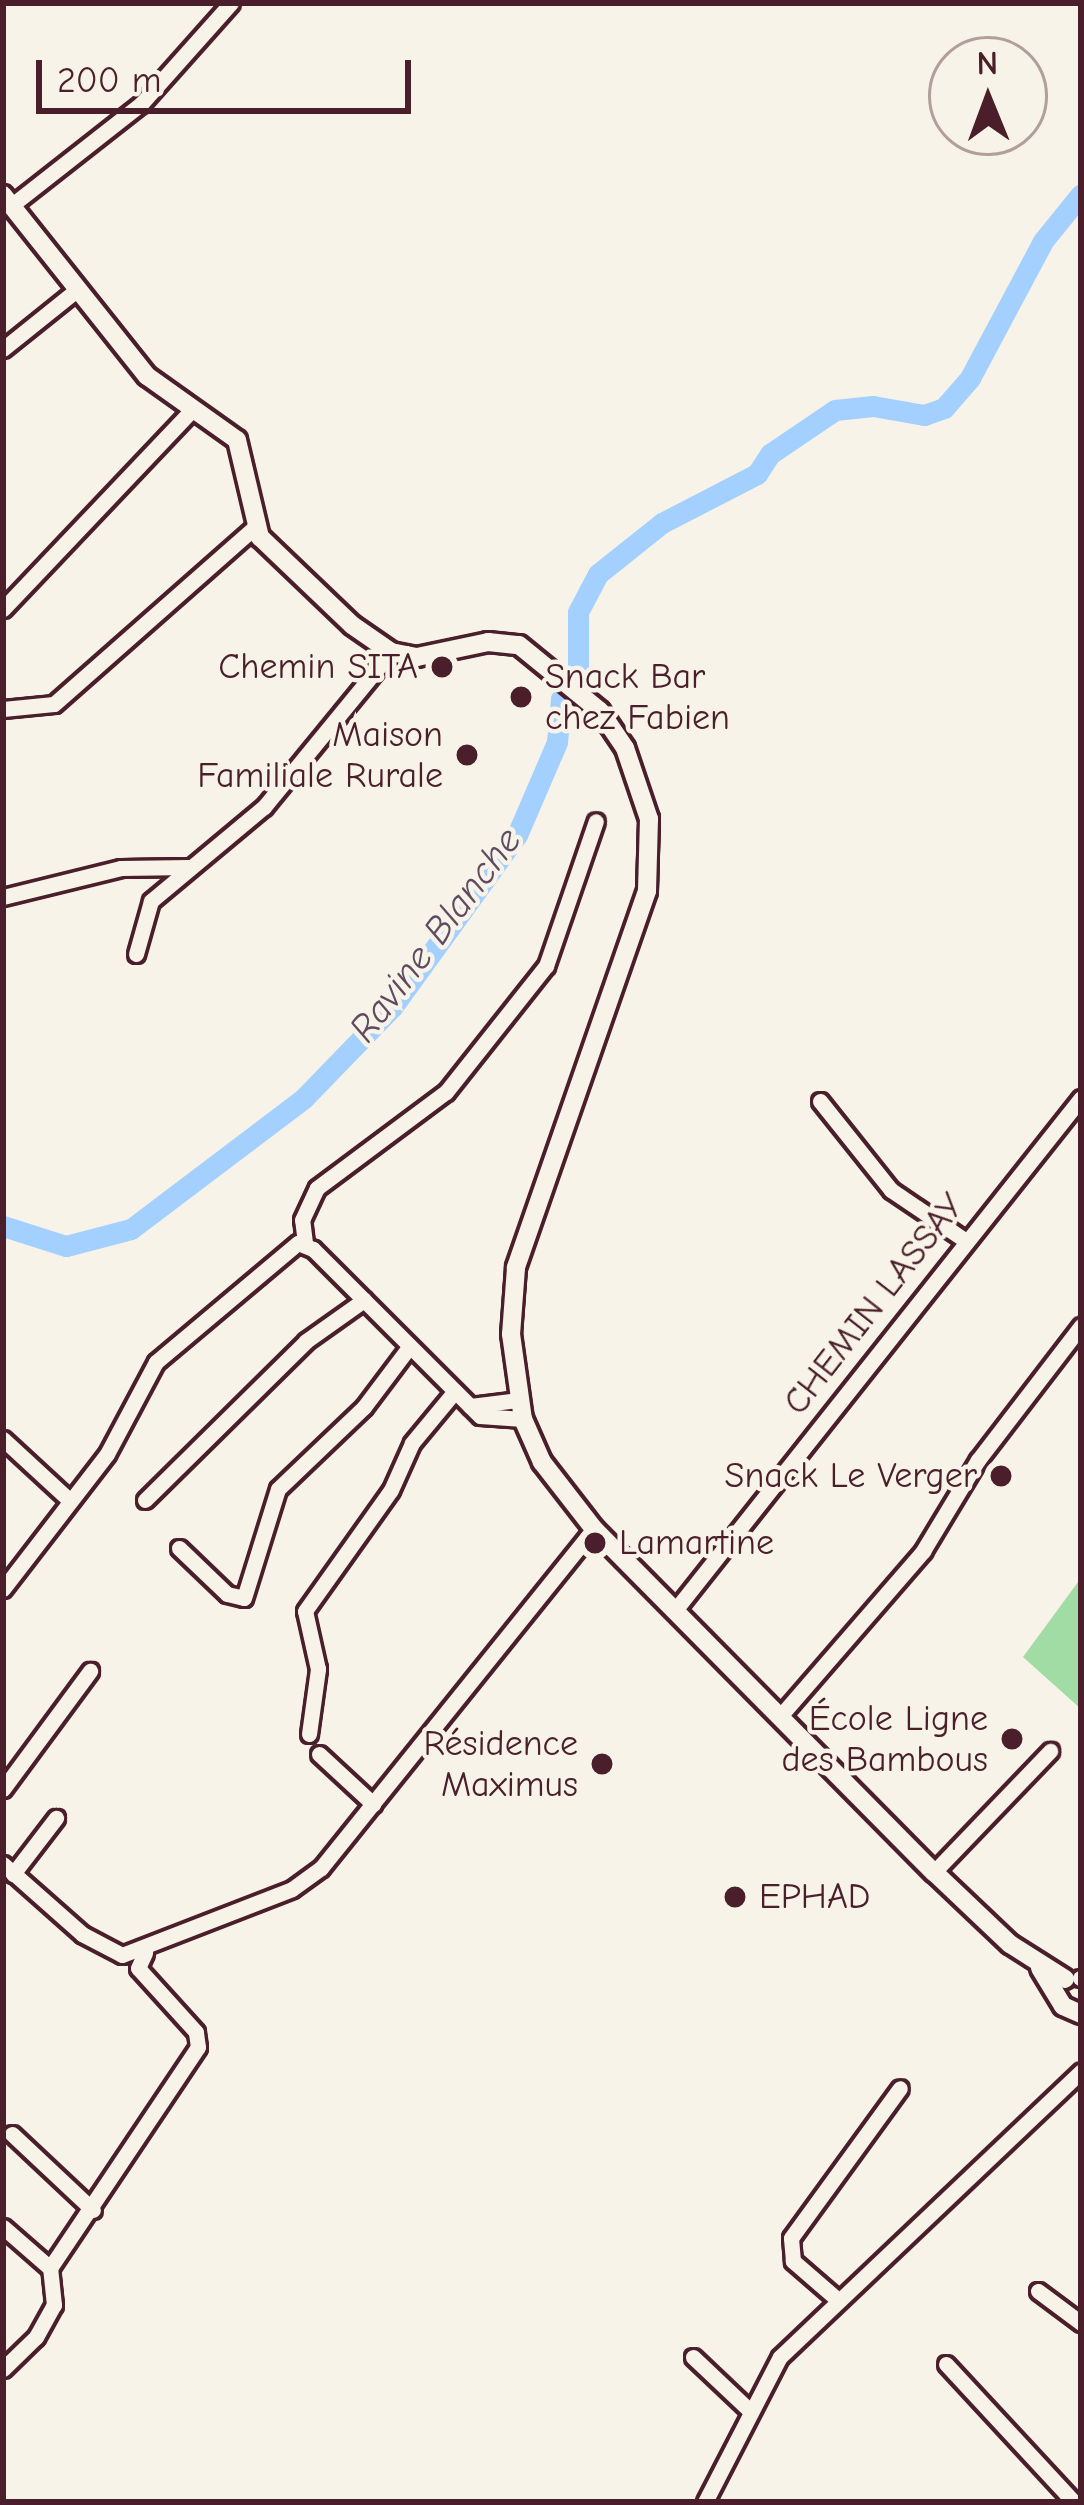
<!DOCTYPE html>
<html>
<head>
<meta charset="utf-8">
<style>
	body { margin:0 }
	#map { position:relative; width:1084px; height:2505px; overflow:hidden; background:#f7f3e8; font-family:"Comic Neue",sans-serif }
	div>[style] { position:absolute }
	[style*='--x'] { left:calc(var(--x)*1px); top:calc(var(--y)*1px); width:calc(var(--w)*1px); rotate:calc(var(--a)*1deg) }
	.green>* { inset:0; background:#a0dca3 }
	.river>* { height:21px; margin:-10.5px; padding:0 10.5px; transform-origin:10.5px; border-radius:10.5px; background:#a3d0fe }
	.roads { filter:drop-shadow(3px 0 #4a1f2b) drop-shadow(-3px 0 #4a1f2b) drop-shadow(0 3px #4a1f2b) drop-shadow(0 -3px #4a1f2b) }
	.minor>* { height:15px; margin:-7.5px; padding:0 7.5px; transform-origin:7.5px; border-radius:7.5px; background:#f7f3e8 }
	.major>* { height:18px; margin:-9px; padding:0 9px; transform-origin:9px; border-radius:9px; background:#f7f3e8 }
	.dots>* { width:33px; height:33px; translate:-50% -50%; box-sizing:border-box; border:6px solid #f7f3e8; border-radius:50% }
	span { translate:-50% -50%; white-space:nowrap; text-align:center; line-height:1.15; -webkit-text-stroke:9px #f7f3e8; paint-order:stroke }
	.poi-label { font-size:36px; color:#4a1f2b }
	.right { translate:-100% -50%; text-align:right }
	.left { translate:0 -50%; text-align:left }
	.street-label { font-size:36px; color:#4a1f2b }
	.water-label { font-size:39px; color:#604b60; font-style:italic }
	.frame { position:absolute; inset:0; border:6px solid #4a1f2b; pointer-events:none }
	.north { position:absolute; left:928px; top:36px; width:120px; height:120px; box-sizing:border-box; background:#f7f3e8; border:3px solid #b29e9c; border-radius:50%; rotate:359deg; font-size:33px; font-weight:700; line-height:48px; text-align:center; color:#4a1f2b }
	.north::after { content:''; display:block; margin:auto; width:42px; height:54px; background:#4a1f2b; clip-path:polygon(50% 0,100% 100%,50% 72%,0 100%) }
	.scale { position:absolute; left:36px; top:60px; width:375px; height:54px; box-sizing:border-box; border:6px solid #4a1f2b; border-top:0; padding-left:15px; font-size:36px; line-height:42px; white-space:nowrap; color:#4a1f2b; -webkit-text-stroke:9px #f7f3e8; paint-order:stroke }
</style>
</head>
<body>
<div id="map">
	<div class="green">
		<div style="clip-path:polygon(1081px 1578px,1081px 1709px,1023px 1657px)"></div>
	</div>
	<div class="river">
		<div style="--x:3;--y:1226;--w:66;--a:17.6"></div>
		<div style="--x:66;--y:1246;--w:67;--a:-14.7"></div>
		<div style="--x:131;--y:1229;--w:217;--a:-37.1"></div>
		<div style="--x:304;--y:1098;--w:128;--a:-45.9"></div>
		<div style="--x:393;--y:1006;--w:211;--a:-54.1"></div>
		<div style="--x:517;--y:835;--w:101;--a:-66.7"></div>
		<div style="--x:557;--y:742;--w:43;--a:-84.7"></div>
		<div style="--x:561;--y:699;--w:31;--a:-57"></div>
		<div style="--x:578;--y:673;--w:61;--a:-90"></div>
		<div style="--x:578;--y:612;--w:43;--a:-62.2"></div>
		<div style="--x:598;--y:574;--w:82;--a:-38.6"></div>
		<div style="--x:662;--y:523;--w:107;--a:-27.3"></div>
		<div style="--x:757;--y:474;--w:24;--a:-57"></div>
		<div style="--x:770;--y:454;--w:78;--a:-34.1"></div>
		<div style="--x:835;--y:410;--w:38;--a:-6"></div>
		<div style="--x:873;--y:406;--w:52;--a:10"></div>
		<div style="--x:924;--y:415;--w:21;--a:-19"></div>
		<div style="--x:944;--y:408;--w:40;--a:-49"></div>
		<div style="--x:970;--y:378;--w:155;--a:-61.9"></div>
		<div style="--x:1043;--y:241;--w:60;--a:-51"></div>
	</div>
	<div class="roads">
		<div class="minor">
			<div style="--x:12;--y:205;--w:164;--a:-38.1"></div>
			<div style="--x:141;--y:104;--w:135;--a:-48.3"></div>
			<div style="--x:3;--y:349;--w:96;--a:-38.7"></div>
			<div style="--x:3;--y:609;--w:273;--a:-46.5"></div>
			<div style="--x:3;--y:709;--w:51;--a:-5.6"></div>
			<div style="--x:54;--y:704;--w:268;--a:-41.4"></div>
			<div style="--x:3;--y:897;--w:122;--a:-13.8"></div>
			<div style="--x:121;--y:868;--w:68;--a:-0.8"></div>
			<div style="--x:136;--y:954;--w:55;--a:-74.2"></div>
			<div style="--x:151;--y:901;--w:147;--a:-39.8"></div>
			<div style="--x:264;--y:807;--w:200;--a:-50.7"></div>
			<div style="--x:820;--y:1101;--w:114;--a:51.4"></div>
			<div style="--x:891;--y:1190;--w:87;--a:34.2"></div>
			<div style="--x:305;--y:1243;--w:23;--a:-97"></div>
			<div style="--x:302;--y:1220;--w:35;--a:-65"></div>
			<div style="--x:317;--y:1188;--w:161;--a:-36.7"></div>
			<div style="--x:446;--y:1092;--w:161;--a:-51.6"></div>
			<div style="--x:546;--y:966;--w:153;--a:-71"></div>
			<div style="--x:470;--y:1406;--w:48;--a:-7.1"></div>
			<div style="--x:3;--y:1439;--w:90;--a:42.7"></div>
			<div style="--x:145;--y:1500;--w:226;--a:-44.6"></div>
			<div style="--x:306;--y:1341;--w:71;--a:-35.3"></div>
			<div style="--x:179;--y:1548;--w:66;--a:43.8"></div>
			<div style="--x:227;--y:1594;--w:17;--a:13"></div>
			<div style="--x:244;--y:1598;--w:114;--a:-72.7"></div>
			<div style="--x:278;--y:1489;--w:119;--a:-43.6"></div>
			<div style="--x:364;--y:1407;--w:76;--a:-53"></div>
			<div style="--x:3;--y:1589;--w:170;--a:-52.4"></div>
			<div style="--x:107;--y:1454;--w:104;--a:-62"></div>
			<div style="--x:156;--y:1362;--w:185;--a:-40"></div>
			<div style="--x:298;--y:1243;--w:16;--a:22"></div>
			<div style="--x:313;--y:1249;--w:236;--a:45"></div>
			<div style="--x:480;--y:1416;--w:43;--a:4"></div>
			<div style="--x:676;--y:1609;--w:652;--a:-51.6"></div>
			<div style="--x:782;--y:1714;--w:216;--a:-49.1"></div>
			<div style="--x:923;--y:1551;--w:106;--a:-58.9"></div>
			<div style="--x:978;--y:1460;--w:169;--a:-52.5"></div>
			<div style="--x:309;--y:1734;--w:66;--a:-82.1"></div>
			<div style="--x:318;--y:1669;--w:59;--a:-102.6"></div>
			<div style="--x:305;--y:1611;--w:148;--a:-54.6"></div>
			<div style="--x:391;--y:1490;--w:51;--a:-65.9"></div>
			<div style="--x:412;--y:1443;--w:67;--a:-50.4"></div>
			<div style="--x:319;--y:1754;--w:74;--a:42.8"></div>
			<div style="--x:3;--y:1789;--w:147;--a:-53.6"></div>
			<div style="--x:3;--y:1864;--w:106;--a:41.5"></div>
			<div style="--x:82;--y:1934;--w:45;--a:27.7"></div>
			<div style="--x:122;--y:1955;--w:182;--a:-21.2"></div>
			<div style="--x:292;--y:1889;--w:36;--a:-36"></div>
			<div style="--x:321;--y:1868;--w:435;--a:-51.2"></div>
			<div style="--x:934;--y:1872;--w:168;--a:-46.2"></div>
			<div style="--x:13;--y:1874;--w:71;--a:-52.5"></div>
			<div style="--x:1080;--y:1978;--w:1;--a:0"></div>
			<div style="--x:12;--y:2134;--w:111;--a:43.2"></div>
			<div style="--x:3;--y:2227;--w:62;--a:41.1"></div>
			<div style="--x:1038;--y:2291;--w:54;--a:36.7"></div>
			<div style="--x:838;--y:2300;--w:60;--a:-139.1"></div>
			<div style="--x:793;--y:2261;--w:23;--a:-95"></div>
			<div style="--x:791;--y:2238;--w:185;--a:-54"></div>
			<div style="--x:693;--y:2357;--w:77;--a:43.4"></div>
			<div style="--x:946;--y:2364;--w:188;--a:47.2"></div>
			<div style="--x:3;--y:2369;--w:46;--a:-44.1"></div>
			<div style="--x:36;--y:2337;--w:37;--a:-61"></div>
			<div style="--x:54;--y:2305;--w:37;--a:-96"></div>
			<div style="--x:50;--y:2268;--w:266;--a:-56.2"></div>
			<div style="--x:198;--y:2047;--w:15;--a:-98"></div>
			<div style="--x:196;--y:2032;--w:86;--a:-132.2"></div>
			<div style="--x:138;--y:1968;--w:17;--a:-65"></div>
			<div style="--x:705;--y:2502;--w:163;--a:-62.7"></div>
			<div style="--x:780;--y:2357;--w:415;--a:-43.5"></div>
		</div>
		<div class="major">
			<div style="--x:3;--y:195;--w:231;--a:51.5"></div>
			<div style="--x:147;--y:376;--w:110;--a:35.4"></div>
			<div style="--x:237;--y:440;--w:100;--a:76.7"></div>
			<div style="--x:260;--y:537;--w:127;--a:43.7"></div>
			<div style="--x:352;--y:625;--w:47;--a:34.7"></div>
			<div style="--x:391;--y:652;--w:26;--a:11"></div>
			<div style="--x:417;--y:657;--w:73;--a:-11.9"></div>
			<div style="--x:488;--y:642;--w:31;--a:6"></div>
			<div style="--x:519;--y:645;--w:104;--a:39.2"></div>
			<div style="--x:600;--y:711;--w:45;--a:56"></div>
			<div style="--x:625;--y:748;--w:75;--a:71.3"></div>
			<div style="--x:649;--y:819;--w:72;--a:91.6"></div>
			<div style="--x:647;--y:891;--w:399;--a:109.2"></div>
			<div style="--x:516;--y:1268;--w:66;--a:94.3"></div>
			<div style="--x:511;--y:1334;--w:86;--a:82"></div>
			<div style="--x:523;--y:1419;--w:47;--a:66.2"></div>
			<div style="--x:542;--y:1462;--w:85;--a:52.2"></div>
			<div style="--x:594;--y:1529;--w:483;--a:45.3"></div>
			<div style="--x:934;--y:1872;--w:105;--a:43.5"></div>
			<div style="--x:1010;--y:1944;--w:65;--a:32.5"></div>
			<div style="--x:1040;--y:1968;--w:44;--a:58.8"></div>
			<div style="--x:1063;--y:2006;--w:20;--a:24"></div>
		</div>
	</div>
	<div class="dots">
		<div style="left:442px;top:667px;background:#4a1f2b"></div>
		<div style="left:521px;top:697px;background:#4a1f2b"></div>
		<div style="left:467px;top:755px;background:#4a1f2b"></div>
		<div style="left:1001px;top:1476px;background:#4a1f2b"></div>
		<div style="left:595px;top:1543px;background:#4a1f2b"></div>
		<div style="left:1012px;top:1739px;background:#4a1f2b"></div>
		<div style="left:602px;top:1764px;background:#4a1f2b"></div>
		<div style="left:735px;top:1897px;background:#4a1f2b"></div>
	</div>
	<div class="poi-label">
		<span class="right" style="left:418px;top:667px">Chemin SITA</span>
		<span class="left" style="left:545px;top:697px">Snack Bar<br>chez Fabien</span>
		<span class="right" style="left:443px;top:755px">Maison<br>Familiale Rurale</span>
		<span class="right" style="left:977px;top:1476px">Snack Le Verger</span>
		<span class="left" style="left:619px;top:1543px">Lamartine</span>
		<span class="right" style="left:988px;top:1739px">École Ligne<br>des Bambous</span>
		<span class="right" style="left:578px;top:1764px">Résidence<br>Maximus</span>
		<span class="left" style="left:759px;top:1897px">EPHAD</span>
	</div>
	<div class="street-label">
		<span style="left:874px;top:1304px;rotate:-52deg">CHEMIN LASSAY</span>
	</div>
	<div class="water-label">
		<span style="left:436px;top:935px;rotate:-53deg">Ravine Blanche</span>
	</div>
	<div class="frame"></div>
	<div class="north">N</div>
	<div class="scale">200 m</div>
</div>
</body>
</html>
